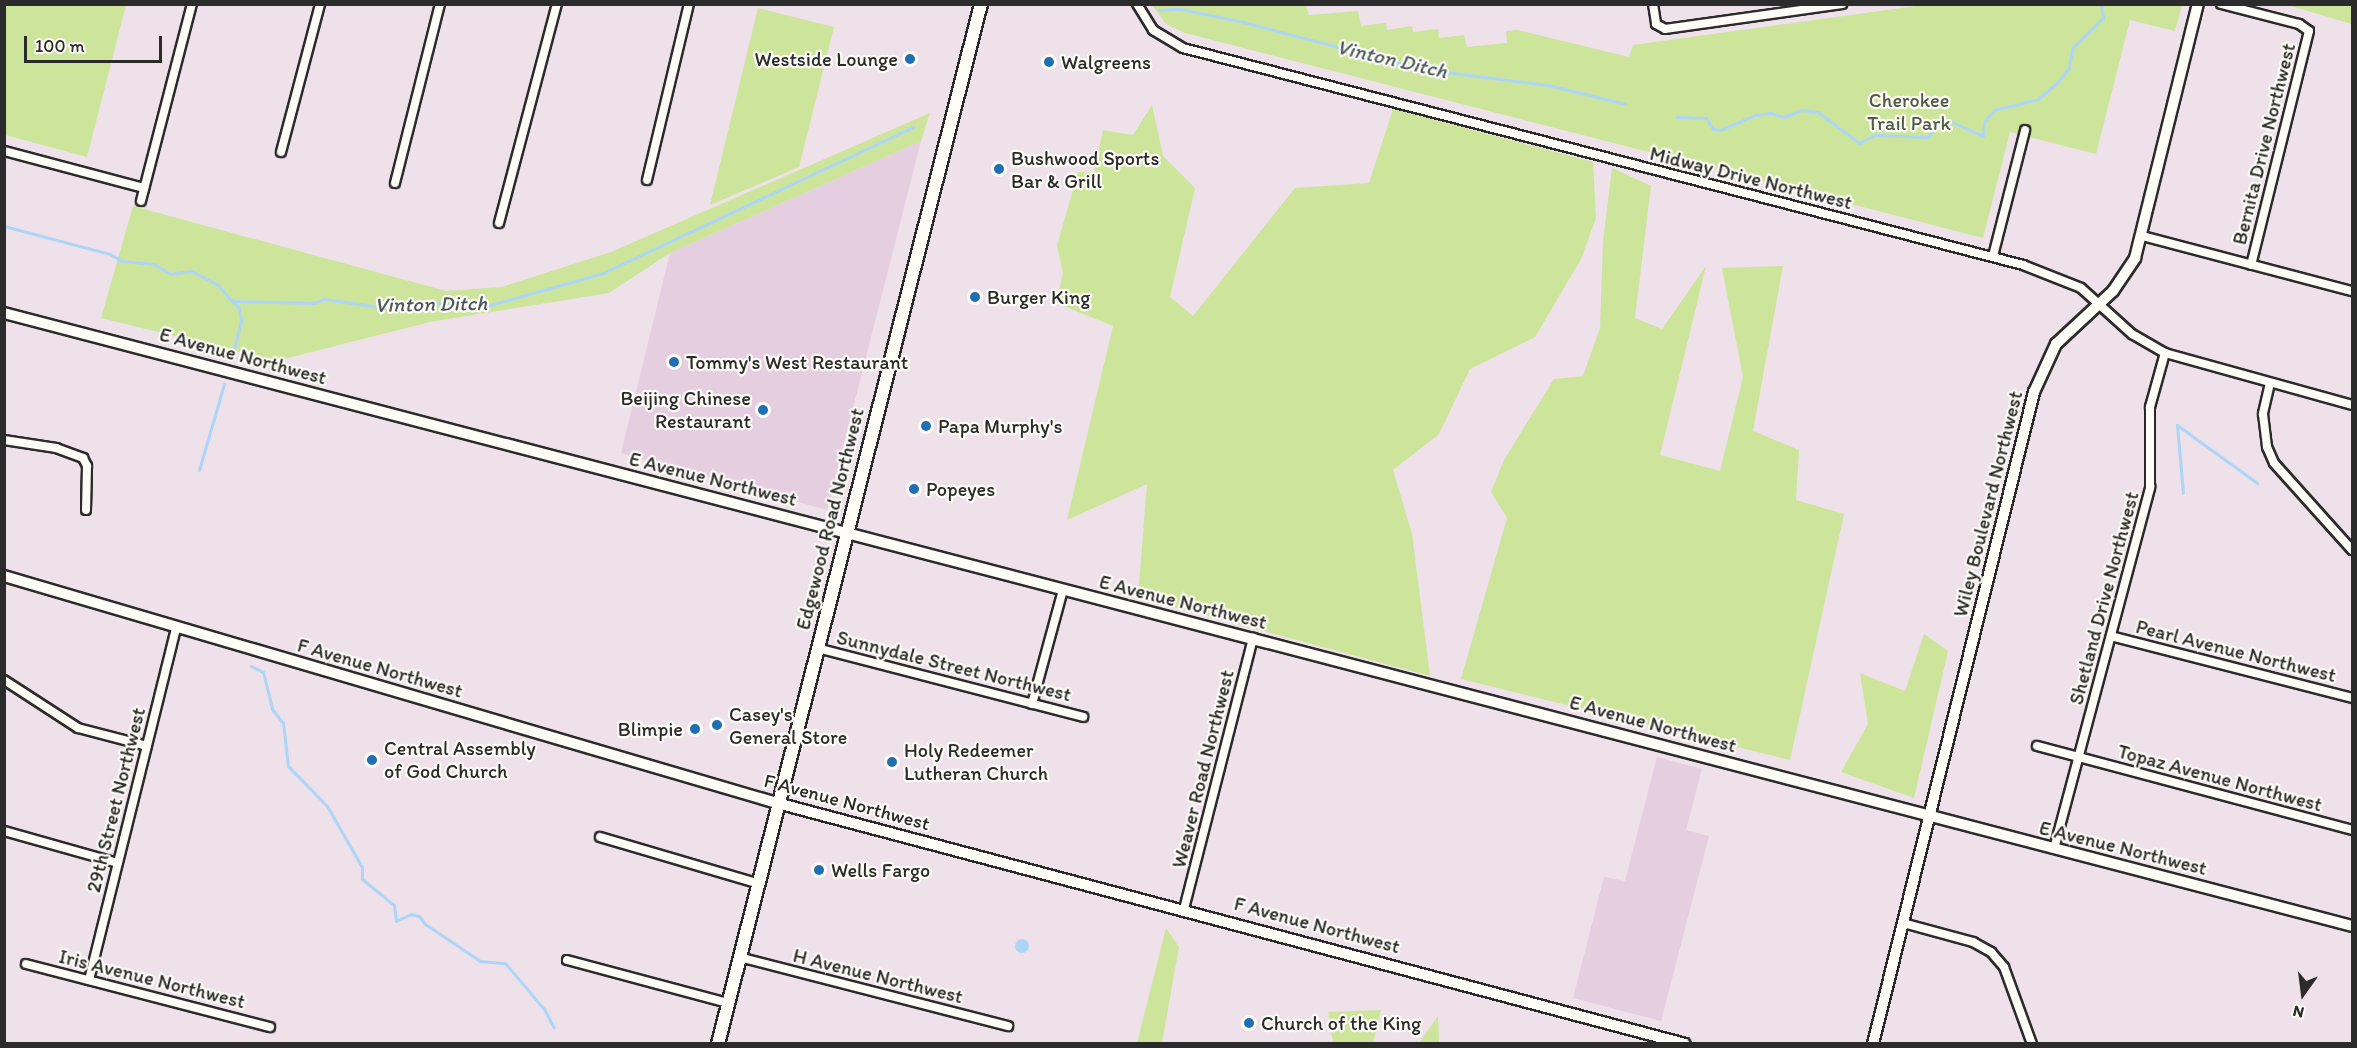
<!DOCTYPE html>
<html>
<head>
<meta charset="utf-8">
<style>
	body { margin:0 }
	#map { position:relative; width:2357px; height:1048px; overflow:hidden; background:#eee1e9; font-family:Itim,sans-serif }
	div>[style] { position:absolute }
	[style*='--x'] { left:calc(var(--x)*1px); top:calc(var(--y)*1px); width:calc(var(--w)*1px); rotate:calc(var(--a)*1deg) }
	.built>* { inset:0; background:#e4cedf }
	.green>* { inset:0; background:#cce59b }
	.water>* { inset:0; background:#add5f7 }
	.round { border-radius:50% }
	.stream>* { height:3px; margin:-1.5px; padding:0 1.5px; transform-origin:1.5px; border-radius:1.5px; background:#add5f7 }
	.roads { filter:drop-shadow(2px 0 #2b2b2b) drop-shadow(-2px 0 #2b2b2b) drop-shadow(0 2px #2b2b2b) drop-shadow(0 -2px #2b2b2b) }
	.street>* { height:8px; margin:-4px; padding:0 4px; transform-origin:4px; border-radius:4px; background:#fdfcf7 }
	.secondary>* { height:10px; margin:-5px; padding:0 5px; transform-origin:5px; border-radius:5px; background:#fdfcf7 }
	.primary>* { height:12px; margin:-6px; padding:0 6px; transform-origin:6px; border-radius:6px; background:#fdfcf7 }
	.dots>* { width:16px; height:16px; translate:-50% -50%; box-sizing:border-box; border:3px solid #fdfcf7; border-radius:50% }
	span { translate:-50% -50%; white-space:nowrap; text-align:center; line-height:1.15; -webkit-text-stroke:4.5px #fdfcf7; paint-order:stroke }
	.poi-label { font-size:20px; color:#2b2b2b }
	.right { translate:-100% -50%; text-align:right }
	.left { translate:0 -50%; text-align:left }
	.park-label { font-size:20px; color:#535a47 }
	.street-label { font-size:20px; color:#2b2b2b }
	.water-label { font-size:21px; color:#4c565e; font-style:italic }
	.frame { position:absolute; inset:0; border:6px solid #2b2b2b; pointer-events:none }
	.north { position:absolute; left:2273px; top:964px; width:60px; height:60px; -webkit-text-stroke:4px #fdfcf7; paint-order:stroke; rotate:194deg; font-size:16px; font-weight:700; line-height:24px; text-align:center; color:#2b2b2b }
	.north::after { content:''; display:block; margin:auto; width:21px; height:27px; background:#2b2b2b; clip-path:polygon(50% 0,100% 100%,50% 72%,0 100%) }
	.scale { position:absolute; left:24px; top:36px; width:138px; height:27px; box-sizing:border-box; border:3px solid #2b2b2b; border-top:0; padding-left:8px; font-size:18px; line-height:21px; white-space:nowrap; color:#2b2b2b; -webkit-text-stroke:4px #fdfcf7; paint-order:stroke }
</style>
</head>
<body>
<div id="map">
	<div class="built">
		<div style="clip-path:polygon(921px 141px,827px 510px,621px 453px,670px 253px)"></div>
		<div style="clip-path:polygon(1657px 757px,1702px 769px,1686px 830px,1709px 836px,1661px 1021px,1573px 998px,1604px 877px,1625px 881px)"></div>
	</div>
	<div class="green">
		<div style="clip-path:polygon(4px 5px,126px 5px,87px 157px,5px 135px)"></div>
		<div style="clip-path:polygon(1152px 5px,1306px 5px,1309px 15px,1358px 11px,1361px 26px,1386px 23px,1387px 30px,1412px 26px,1413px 32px,1438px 29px,1439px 38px,1464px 35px,1467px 47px,1507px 43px,1506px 31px,1518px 30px,1629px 57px,1633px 45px,1923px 5px,2182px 5px,2175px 31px,2130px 20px,2096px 154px,2010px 132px,1983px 238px,1185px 33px,1166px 24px)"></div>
		<div style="clip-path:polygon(2287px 5px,2352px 5px,2352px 24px,2325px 16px)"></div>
		<div style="clip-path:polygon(758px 8px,834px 27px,799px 167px,710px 205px)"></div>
		<div style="clip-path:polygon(1152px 105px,1163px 156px,1195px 188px,1170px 297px,1193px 316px,1295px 188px,1369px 183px,1393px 109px,1593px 162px,1596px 218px,1581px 259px,1535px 337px,1470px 369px,1439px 434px,1393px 470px,1412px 534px,1430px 676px,1138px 597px,1147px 484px,1067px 520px,1113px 326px,1056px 303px,1063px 273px,1057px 246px,1078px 172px,1094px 172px,1103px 130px,1133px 135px)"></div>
		<div style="clip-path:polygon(930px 113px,921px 141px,670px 253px,609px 293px,430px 322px,276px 361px,101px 318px,133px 206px,446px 291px,502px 287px,611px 252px)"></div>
		<div style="clip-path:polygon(1612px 168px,1651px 186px,1635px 318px,1662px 329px,1706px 266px,1660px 455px,1720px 471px,1743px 377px,1722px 268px,1783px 266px,1753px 431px,1799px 450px,1796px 500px,1844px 514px,1790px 760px,1461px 679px,1507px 518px,1491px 492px,1504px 460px,1554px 379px,1583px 376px,1600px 328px,1603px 242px)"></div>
		<div style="clip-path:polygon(1924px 634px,1948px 651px,1914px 798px,1841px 772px,1868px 724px,1860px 673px,1905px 691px)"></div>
		<div style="clip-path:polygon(1166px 928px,1179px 947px,1162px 1043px,1137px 1043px)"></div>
		<div style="clip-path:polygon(1381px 1010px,1373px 1043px,1333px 1043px,1328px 1012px)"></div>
		<div style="clip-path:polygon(1438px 1016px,1439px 1043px,1419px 1043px)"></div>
	</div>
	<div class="water">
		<div class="round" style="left:1015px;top:939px;width:14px;height:14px"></div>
	</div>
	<div class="stream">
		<div style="--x:1159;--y:10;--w:22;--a:-3"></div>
		<div style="--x:1181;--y:9;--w:63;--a:11.8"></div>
		<div style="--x:1243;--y:22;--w:184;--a:14.8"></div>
		<div style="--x:1421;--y:69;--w:128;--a:7.2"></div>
		<div style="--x:1548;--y:85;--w:80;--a:13.7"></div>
		<div style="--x:1677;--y:117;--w:29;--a:2"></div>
		<div style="--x:1706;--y:118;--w:13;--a:58"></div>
		<div style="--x:1713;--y:129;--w:7;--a:8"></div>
		<div style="--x:1720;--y:130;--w:38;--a:-23"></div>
		<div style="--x:1755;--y:115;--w:16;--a:-7"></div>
		<div style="--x:1771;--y:113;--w:14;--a:17"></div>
		<div style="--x:1784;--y:117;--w:18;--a:-22"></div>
		<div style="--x:1801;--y:110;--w:17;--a:7"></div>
		<div style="--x:1818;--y:112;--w:51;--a:37.1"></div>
		<div style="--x:1859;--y:143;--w:18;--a:-27"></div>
		<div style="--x:1875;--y:135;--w:53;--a:2.2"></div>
		<div style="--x:1928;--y:137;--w:14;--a:-54"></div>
		<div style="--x:1936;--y:126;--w:13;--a:-27"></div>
		<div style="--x:1948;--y:120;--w:38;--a:25"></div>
		<div style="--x:1983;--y:136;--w:14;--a:-86"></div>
		<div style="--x:1984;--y:122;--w:16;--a:-50"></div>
		<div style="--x:1994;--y:110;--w:45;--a:-14"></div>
		<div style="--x:2038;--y:99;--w:23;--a:-40"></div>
		<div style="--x:2056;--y:84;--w:21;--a:-51"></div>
		<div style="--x:2069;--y:68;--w:20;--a:-81"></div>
		<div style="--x:2072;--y:48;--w:43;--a:-44.1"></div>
		<div style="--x:2103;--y:18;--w:14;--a:-98"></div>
		<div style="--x:4;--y:226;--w:110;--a:14.8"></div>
		<div style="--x:110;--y:254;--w:13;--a:32"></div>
		<div style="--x:121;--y:261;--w:33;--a:5"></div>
		<div style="--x:154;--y:264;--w:19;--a:32"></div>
		<div style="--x:170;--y:274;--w:21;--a:-8"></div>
		<div style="--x:191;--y:271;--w:29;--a:27"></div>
		<div style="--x:217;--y:284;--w:23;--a:49"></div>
		<div style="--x:232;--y:301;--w:82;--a:1.4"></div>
		<div style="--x:314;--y:303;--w:11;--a:-22"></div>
		<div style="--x:324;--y:299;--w:70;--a:8.2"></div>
		<div style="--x:393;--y:309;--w:42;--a:-8.1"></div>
		<div style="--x:435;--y:303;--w:48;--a:4.8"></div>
		<div style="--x:483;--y:307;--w:125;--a:-15.8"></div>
		<div style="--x:603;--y:273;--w:343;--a:-25.2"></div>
		<div style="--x:232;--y:301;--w:10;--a:45"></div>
		<div style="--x:239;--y:308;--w:13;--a:81"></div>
		<div style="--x:241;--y:321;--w:32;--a:104"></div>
		<div style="--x:2177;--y:425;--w:99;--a:35.9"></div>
		<div style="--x:2177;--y:425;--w:68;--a:85"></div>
		<div style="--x:199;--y:470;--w:90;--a:-73.8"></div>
		<div style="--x:251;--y:666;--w:13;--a:27"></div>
		<div style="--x:263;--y:672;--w:38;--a:76"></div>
		<div style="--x:272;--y:709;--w:18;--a:52"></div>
		<div style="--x:283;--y:723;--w:43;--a:83.4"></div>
		<div style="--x:288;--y:766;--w:56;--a:45.7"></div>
		<div style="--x:327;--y:806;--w:70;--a:60.2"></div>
		<div style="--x:362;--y:867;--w:12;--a:90"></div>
		<div style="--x:362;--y:879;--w:41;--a:39.1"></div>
		<div style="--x:394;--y:905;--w:16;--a:83"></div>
		<div style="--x:396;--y:921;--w:17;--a:-25"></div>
		<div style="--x:411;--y:914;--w:8;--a:14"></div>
		<div style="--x:419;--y:916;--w:10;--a:53"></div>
		<div style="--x:425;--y:924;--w:66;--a:33.9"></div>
		<div style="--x:480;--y:961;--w:25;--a:5"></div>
		<div style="--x:505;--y:963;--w:60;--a:49.7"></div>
		<div style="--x:544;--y:1009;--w:21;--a:62"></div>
	</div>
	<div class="roads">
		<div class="street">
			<div style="--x:1137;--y:4;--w:31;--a:58"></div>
			<div style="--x:1153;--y:30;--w:35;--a:31"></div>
			<div style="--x:1183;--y:48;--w:868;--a:14.48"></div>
			<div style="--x:2023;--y:265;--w:62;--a:21.6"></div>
			<div style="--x:2081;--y:288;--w:69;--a:42"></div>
			<div style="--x:2132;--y:334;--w:38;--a:30"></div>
			<div style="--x:2165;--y:353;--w:194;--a:15.5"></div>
			<div style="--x:1653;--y:4;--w:20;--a:81"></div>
			<div style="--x:1656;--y:24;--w:10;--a:29"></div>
			<div style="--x:1665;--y:29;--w:179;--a:-8"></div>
			<div style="--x:2221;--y:4;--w:81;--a:14.4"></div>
			<div style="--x:2299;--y:24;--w:12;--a:35"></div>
			<div style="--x:2309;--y:31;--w:241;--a:103.9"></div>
			<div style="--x:4;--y:151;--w:145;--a:14.8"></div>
			<div style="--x:281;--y:152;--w:153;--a:-75.2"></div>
			<div style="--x:647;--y:180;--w:181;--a:-76.6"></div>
			<div style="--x:395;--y:183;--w:185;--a:-75.9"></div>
			<div style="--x:141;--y:201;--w:203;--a:-75.5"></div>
			<div style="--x:499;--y:223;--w:227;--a:-75.2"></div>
			<div style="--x:2142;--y:236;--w:217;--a:14.7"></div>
			<div style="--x:1993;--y:256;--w:130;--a:-75.7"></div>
			<div style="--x:2270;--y:383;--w:32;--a:103"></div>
			<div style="--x:2263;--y:414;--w:33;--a:83"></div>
			<div style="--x:2267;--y:447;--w:17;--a:66"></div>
			<div style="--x:2274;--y:463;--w:117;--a:48.1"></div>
			<div style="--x:4;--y:440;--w:53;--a:8.7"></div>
			<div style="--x:56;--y:448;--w:29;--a:20"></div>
			<div style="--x:83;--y:458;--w:9;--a:63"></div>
			<div style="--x:87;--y:466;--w:44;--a:91.3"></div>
			<div style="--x:2111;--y:636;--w:249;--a:14.4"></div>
			<div style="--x:817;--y:648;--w:275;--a:14.5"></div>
			<div style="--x:4;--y:680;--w:88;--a:33"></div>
			<div style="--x:78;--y:728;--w:71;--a:14.6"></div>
			<div style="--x:1032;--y:704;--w:118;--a:-74.8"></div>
			<div style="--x:2037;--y:746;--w:326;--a:14.9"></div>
			<div style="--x:4;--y:831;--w:118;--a:15.7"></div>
			<div style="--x:600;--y:837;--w:163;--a:16.4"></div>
			<div style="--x:2054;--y:849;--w:375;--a:-75.1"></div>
			<div style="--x:2150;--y:487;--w:80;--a:-90"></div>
			<div style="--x:2150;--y:407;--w:56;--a:-74.5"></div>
			<div style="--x:1184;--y:909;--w:280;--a:-75.7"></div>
			<div style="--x:1903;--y:923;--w:73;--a:15.2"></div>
			<div style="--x:1973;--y:942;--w:21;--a:29"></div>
			<div style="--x:1991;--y:952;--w:20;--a:49"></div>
			<div style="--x:2004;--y:967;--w:82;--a:70"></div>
			<div style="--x:739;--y:957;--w:278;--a:14.4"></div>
			<div style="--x:567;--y:960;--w:167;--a:15"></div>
			<div style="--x:26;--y:964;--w:252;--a:14.5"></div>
			<div style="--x:89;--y:980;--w:363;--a:-76.1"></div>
		</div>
		<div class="secondary">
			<div style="--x:4;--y:313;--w:2427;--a:14.63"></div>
			<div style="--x:4;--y:576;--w:806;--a:16.37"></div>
			<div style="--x:777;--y:803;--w:939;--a:14.86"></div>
			<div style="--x:1873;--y:1044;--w:672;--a:-76.13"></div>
			<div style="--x:2034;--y:392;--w:53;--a:-65.4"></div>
			<div style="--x:2056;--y:344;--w:78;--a:-42.9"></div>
			<div style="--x:2113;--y:291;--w:40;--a:-56"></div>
			<div style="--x:2135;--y:258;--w:262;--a:-76.1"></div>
		</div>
		<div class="primary">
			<div style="--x:718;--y:1044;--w:1073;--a:-75.81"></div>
		</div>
	</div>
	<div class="dots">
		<div style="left:910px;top:59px;background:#1f6fb2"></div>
		<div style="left:1049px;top:62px;background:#1f6fb2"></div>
		<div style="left:999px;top:169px;background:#1f6fb2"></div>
		<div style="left:975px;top:297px;background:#1f6fb2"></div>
		<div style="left:674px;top:362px;background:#1f6fb2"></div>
		<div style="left:763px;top:410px;background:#1f6fb2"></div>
		<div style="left:926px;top:426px;background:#1f6fb2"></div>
		<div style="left:914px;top:489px;background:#1f6fb2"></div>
		<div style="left:717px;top:725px;background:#1f6fb2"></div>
		<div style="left:695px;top:729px;background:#1f6fb2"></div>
		<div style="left:372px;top:760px;background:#1f6fb2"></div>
		<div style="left:892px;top:762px;background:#1f6fb2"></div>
		<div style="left:819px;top:870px;background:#1f6fb2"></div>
		<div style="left:1249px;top:1023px;background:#1f6fb2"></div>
	</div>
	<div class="poi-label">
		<span class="right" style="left:898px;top:59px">Westside Lounge</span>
		<span class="left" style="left:1061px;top:62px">Walgreens</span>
		<span class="left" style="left:1011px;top:170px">Bushwood Sports<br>Bar &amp; Grill</span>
		<span class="left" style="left:987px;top:297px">Burger King</span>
		<span class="left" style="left:686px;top:362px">Tommy's West Restaurant</span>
		<span class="right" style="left:751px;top:410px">Beijing Chinese<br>Restaurant</span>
		<span class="left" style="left:938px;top:426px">Papa Murphy's</span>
		<span class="left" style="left:926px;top:489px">Popeyes</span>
		<span class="left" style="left:729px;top:726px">Casey's<br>General Store</span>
		<span class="right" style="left:683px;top:729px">Blimpie</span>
		<span class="left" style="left:384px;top:760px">Central Assembly<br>of God Church</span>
		<span class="left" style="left:904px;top:762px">Holy Redeemer<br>Lutheran Church</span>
		<span class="left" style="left:831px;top:870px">Wells Fargo</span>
		<span class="left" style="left:1261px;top:1023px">Church of the King</span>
	</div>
	<div class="park-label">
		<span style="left:1909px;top:112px">Cherokee<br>Trail Park</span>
	</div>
	<div class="street-label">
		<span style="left:2264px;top:144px;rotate:-76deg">Bernita Drive Northwest</span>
		<span style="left:1751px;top:178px;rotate:14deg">Midway Drive Northwest</span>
		<span style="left:243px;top:356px;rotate:15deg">E Avenue Northwest</span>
		<span style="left:713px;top:479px;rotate:14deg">E Avenue Northwest</span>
		<span style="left:1988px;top:504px;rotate:-76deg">Wiley Boulevard Northwest</span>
		<span style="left:830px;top:519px;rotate:-76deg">Edgewood Road Northwest</span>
		<span style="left:2104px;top:598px;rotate:-75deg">Shetland Drive Northwest</span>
		<span style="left:1183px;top:602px;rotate:14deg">E Avenue Northwest</span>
		<span style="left:2236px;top:651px;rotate:14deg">Pearl Avenue Northwest</span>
		<span style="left:954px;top:666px;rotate:14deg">Sunnydale Street Northwest</span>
		<span style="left:380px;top:668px;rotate:16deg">F Avenue Northwest</span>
		<span style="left:1653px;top:724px;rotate:15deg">E Avenue Northwest</span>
		<span style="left:1203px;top:769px;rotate:-76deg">Weaver Road Northwest</span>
		<span style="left:2220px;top:778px;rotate:15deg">Topaz Avenue Northwest</span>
		<span style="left:116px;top:800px;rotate:-76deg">29th Street Northwest</span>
		<span style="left:847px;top:802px;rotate:15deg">F Avenue Northwest</span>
		<span style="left:2123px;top:848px;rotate:14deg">E Avenue Northwest</span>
		<span style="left:1317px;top:925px;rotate:15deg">F Avenue Northwest</span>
		<span style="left:878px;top:976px;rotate:14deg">H Avenue Northwest</span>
		<span style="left:152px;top:979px;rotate:14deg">Iris Avenue Northwest</span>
	</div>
	<div class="water-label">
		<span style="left:1392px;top:59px;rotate:13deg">Vinton Ditch</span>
		<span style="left:431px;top:304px;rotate:-1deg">Vinton Ditch</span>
	</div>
	<div class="frame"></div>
	<div class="north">N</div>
	<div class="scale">100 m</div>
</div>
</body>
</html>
